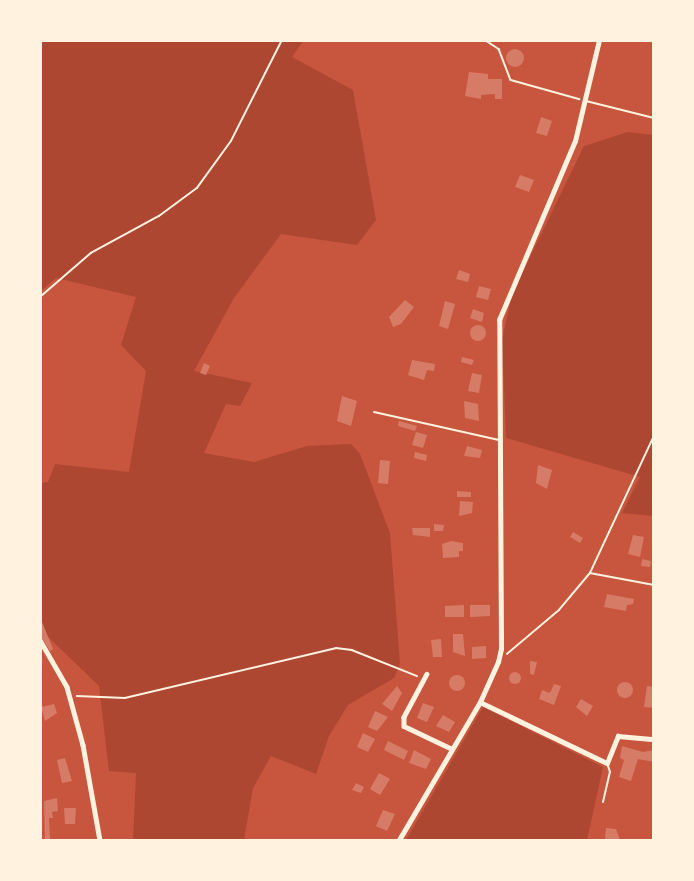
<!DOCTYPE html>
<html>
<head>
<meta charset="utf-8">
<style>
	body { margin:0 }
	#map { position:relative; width:694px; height:881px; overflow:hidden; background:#c8553d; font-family:Quicksand,sans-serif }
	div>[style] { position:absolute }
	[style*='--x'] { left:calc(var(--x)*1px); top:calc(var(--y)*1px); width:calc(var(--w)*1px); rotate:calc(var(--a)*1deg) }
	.green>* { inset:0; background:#ae4732 }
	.building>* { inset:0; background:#d67c66 }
	.round { border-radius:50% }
	.path>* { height:1.5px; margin:-0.75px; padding:0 0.75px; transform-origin:0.75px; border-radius:0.75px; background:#fff3e0 }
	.service>* { height:2px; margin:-1px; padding:0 1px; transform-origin:1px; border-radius:1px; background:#fff3e0 }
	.minor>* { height:4.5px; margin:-2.25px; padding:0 2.25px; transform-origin:2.25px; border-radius:2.25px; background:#fff3e0 }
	span { translate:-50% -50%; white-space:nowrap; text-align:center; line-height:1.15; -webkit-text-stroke:4.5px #fff3e0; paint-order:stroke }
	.frame { position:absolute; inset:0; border:42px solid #fff3e0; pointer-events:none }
</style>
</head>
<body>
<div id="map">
	<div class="green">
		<div style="clip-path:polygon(40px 41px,303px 41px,292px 57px,353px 90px,376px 220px,357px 245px,281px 234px,234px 298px,194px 371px,252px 383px,240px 406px,226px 404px,204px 453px,254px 462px,307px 446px,351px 444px,360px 454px,390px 533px,400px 664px,394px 678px,348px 705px,329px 736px,316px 774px,271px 756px,253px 788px,244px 840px,133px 840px,136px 773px,109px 771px,99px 686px,41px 630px,41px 483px,48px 482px,55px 464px,129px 472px,146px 371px,121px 345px,136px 297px,56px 278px,41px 291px)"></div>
		<div style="clip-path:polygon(628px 132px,653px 135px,653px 516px,622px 513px,640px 477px,506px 438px,502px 340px,512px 294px,584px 146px)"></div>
		<div style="clip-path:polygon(483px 707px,603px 767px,587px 840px,406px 840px)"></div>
	</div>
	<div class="building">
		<div class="round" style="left:506px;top:49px;width:18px;height:18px"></div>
		<div style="clip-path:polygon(469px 72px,488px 74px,488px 79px,502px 79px,502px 99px,495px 99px,495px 94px,481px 95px,481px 99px,465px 96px)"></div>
		<div style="clip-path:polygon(541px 117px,552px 121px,547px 136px,536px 133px)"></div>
		<div style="clip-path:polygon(520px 175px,534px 180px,529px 192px,515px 187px)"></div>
		<div style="clip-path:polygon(459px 270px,470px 274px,468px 282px,456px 279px)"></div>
		<div style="clip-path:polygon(479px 286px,491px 289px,488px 300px,476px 297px)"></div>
		<div style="clip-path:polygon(405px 300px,414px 307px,401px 324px,393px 327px,389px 317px)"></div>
		<div style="clip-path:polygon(445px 301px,455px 304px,448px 329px,439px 326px)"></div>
		<div style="clip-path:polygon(473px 309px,484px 313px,482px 322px,470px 318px)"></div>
		<div class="round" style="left:470px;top:325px;width:16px;height:16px"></div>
		<div style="clip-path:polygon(462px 357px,474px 360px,472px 365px,461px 362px)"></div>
		<div style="clip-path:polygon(412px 360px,435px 364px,434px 371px,427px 370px,424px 380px,408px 375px)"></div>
		<div style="clip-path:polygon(204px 363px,210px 366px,206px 375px,200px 373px)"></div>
		<div style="clip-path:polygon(472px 373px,482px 375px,479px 393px,468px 391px)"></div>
		<div style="clip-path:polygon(342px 396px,357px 401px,351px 426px,337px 421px)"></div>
		<div style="clip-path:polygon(464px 401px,478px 404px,479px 421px,465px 418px)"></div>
		<div style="clip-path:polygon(399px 421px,417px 426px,415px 431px,398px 426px)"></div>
		<div style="clip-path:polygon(416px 432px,427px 435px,423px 448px,412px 445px)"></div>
		<div style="clip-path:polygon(467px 446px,482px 450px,480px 458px,464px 456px)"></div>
		<div style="clip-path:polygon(415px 452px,427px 455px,426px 461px,414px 458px)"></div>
		<div style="clip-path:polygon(380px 460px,390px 461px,388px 484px,378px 483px)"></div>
		<div style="clip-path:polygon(538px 465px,552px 470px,547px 489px,536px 483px)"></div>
		<div style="clip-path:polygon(457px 491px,471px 492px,471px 497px,457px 497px)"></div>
		<div style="clip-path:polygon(460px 501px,473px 502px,472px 513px,459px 516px)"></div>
		<div style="clip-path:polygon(434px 524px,444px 525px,443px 531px,434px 531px)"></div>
		<div style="clip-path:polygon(412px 528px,430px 528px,430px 537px,413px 535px)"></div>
		<div style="clip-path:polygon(573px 532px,583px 538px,580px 543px,570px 537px)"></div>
		<div style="clip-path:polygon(633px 535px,644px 537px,640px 557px,628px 554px)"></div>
		<div style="clip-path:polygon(451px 541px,463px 543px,463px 551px,459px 551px,459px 557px,443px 558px,442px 544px)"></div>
		<div style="clip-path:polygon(642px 559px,651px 561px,650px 567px,641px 566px)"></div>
		<div style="clip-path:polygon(607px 594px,634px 599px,633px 604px,627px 605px,626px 611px,604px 607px)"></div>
		<div style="clip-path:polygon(464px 605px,464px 617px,445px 617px,445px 606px)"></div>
		<div style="clip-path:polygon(470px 605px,490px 605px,490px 616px,470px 617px)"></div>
		<div style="clip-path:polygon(40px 617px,53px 649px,50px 651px,40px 635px)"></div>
		<div style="clip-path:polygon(453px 634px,463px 634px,465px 656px,453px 652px)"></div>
		<div style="clip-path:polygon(441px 639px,442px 657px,433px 657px,431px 640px)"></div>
		<div style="clip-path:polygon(486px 646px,486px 658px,472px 659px,472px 647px)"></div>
		<div style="clip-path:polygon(530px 661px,537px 662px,534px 675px,530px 674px)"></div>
		<div class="round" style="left:509px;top:672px;width:12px;height:12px"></div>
		<div class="round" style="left:449px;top:675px;width:16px;height:16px"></div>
		<div class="round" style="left:617px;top:682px;width:16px;height:16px"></div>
		<div style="clip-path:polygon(554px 684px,561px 686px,554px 705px,539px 699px,542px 690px,550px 693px)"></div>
		<div style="clip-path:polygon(397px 686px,402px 693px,392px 711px,382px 704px)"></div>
		<div style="clip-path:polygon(647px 686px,654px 687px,654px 708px,644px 707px)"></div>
		<div style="clip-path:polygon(581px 699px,593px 706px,587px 716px,576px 707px)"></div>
		<div style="clip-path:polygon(423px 703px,434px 707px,427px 722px,417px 718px)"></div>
		<div style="clip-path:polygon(54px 704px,57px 713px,45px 721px,41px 707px)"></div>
		<div style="clip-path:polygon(375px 711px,388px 717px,377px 731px,368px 727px)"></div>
		<div style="clip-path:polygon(443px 715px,455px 722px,449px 732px,436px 726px)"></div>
		<div style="clip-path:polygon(363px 733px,375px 739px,368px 752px,357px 747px)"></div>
		<div style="clip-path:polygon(388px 741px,408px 751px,404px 760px,384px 750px)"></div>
		<div style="clip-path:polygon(622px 746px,643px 752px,654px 750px,654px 762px,638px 759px,631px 781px,619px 777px,624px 760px,620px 758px)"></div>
		<div style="clip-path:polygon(414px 750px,431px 759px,426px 769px,409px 763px)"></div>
		<div style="clip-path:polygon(65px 758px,72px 781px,62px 783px,57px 760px)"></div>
		<div style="clip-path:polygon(379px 773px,390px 779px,380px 795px,370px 789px)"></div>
		<div style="clip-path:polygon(356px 783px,364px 787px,361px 793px,352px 790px)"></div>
		<div style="clip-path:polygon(57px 798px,58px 811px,52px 812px,53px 818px,49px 818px,50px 840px,45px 840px,44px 801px)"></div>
		<div style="clip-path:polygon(64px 808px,76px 808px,75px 824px,65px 824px)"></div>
		<div style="clip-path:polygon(383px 810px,395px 814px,387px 831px,376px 826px)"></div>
		<div style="clip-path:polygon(606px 828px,616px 829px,620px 840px,605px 840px)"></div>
	</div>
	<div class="path">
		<div style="--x:485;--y:40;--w:17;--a:33"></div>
		<div style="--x:499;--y:49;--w:33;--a:69"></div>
		<div style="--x:511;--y:80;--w:71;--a:15.6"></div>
		<div style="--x:40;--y:297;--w:67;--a:-40.8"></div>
		<div style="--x:91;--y:253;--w:77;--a:-28.6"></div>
		<div style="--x:159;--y:216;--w:47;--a:-36.4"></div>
		<div style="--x:197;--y:188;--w:58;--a:-54.1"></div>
		<div style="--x:231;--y:141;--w:113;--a:-63.2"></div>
		<div style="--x:590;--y:573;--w:65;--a:10.6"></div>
		<div style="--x:507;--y:654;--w:68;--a:-40.2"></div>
		<div style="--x:559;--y:610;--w:48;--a:-50"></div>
		<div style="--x:590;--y:573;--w:151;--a:-65"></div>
		<div style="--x:77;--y:696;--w:48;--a:2.4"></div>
		<div style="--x:125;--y:698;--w:217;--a:-13.3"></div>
		<div style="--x:336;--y:648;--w:16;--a:7"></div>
		<div style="--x:352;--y:650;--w:70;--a:21.8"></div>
	</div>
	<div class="service">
		<div style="--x:586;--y:101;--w:70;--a:14"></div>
		<div style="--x:374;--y:412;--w:128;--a:12.6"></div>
		<div style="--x:603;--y:802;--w:31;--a:-77"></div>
		<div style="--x:610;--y:772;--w:9;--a:-108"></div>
	</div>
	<div class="minor">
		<div style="--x:40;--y:640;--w:54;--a:60.1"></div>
		<div style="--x:67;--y:687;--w:60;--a:74.6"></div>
		<div style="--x:83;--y:745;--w:97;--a:79.9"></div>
		<div style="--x:427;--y:674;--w:49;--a:118.1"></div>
		<div style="--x:404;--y:717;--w:9;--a:90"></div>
		<div style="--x:404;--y:726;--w:53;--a:25.6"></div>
		<div style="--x:480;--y:702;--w:141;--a:25.7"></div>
		<div style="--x:607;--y:763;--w:29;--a:-68"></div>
		<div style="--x:618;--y:736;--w:36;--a:5"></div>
		<div style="--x:399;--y:840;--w:160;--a:-59.6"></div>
		<div style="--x:480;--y:702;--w:44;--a:-65.8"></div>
		<div style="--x:498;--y:662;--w:13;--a:-77"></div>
		<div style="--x:501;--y:649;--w:329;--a:-90.3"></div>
		<div style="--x:499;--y:320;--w:194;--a:-67"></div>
		<div style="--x:575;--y:141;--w:104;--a:-76.6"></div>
	</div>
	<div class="frame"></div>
</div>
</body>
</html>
